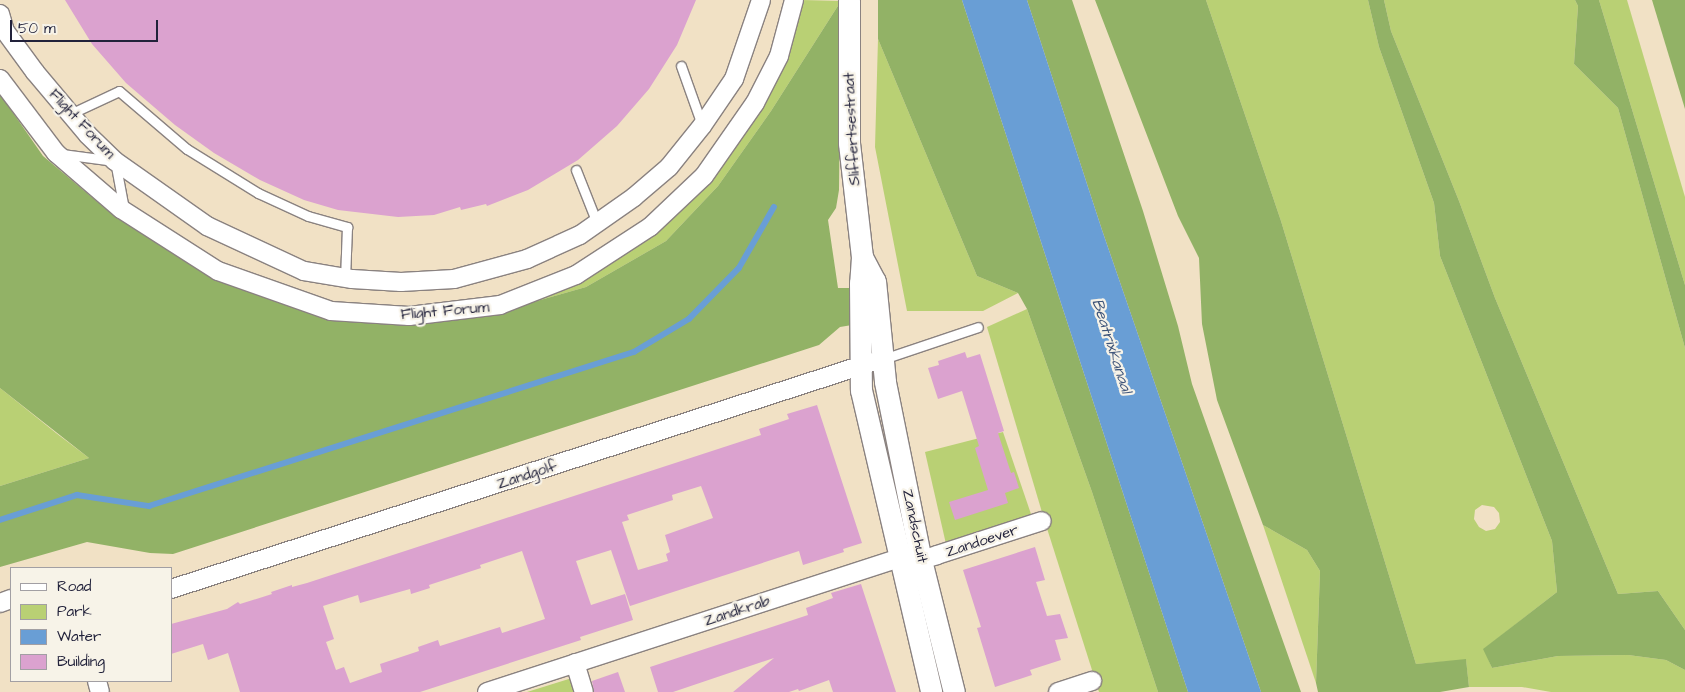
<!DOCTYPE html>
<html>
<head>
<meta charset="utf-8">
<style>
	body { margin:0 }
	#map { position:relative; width:1685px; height:692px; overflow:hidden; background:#f1e1c5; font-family:"Architects Daughter",sans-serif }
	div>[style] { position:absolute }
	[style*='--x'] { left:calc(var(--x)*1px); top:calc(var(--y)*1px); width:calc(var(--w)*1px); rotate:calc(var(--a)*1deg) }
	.green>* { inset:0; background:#b9d074 }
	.forest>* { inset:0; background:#92b266 }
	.water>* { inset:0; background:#699ed5 }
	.stream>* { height:5.5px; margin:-2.75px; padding:0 2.75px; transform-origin:2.75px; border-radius:2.75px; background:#699ed5 }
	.building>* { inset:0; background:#dba2cf }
	.roads { filter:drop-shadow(1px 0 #8a8280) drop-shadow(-1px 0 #8a8280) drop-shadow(0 1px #8a8280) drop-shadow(0 -1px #8a8280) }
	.service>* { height:9px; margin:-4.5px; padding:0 4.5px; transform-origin:4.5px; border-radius:4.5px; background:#fff }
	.minor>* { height:18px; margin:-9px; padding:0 9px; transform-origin:9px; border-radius:9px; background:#fff }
	.tertiary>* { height:21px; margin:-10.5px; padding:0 10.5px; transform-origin:10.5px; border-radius:10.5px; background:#fff }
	span { translate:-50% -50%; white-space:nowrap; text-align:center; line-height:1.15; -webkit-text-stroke:4.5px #f7f3e8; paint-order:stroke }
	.street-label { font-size:15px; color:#22223b }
	.water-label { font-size:16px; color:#3e5479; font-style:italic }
	.legend { position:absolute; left:10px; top:567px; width:162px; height:115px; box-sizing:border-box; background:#f7f3e8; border:1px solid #a29fa3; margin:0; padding:6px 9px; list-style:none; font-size:15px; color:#22223b }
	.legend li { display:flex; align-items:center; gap:10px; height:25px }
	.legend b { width:25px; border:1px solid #a29fa3 }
	.scale { position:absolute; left:10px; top:20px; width:148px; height:22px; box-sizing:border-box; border:2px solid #22223b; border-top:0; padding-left:6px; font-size:15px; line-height:18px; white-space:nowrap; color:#22223b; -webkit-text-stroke:4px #f7f3e8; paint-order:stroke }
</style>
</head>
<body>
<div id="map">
	<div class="green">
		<div style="clip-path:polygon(802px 0,841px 1px,771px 111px,718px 186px,666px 241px,586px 287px,502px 311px,580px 279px,708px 180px)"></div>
		<div style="clip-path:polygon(evenodd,1206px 0,1368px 0,1379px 47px,1434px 203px,1440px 256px,1552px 541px,1557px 592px,1484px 649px,1492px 668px,1558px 656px,1628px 655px,1666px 660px,1685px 670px,1685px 692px,1551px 692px,1522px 687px,1469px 687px,1466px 660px,1416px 664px,1281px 221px,1206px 0,1482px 505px,1494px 507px,1499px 513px,1500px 522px,1495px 529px,1486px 531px,1479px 527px,1474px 519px,1475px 510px,1482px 505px)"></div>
		<div style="clip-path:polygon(1384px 0,1575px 0,1578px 6px,1574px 64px,1618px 108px,1685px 348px,1685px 630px,1658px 591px,1618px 594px,1495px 298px,1459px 201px,1391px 31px)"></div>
		<div style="clip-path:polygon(1599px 0,1627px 0,1685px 197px,1685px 285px)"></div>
		<div style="clip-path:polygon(878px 39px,977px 276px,1018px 293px,983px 311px,907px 311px,875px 147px)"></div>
		<div style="clip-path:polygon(1027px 309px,1092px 492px,1158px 692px,1099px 692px,1044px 519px,987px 327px)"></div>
		<div style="clip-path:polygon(0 388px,56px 433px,89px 458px,0 486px)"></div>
		<div style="clip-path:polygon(1003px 432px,1032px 517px,946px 544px,925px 452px)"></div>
		<div style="clip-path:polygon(1263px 525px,1307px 550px,1320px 571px,1316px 683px)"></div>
		<div style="clip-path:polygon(572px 678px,576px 692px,527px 692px)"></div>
	</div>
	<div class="forest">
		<div style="clip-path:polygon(878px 0,962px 0,1188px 692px,1158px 692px,1092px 492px,1027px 309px,1018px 293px,977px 276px,878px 39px)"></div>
		<div style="clip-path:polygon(1027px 0,1072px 0,1143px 211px,1178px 326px,1192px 384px,1301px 692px,1261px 692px,1102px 230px)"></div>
		<div style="clip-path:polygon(1095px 0,1206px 0,1281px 221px,1416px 664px,1466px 659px,1469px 687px,1440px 692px,1318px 692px,1316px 683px,1320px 571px,1307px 550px,1263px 525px,1217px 400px,1202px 324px,1199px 258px,1178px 216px)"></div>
		<div style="clip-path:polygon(1368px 0,1384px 0,1391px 31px,1459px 201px,1495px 298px,1618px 594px,1658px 591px,1685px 630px,1685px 670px,1666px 660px,1628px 655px,1558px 656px,1492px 668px,1483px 649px,1557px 592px,1552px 541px,1440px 256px,1434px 203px,1379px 47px)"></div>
		<div style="clip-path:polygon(1575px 0,1599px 0,1685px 285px,1685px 348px,1618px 108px,1574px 64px,1578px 6px)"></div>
		<div style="clip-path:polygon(1652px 0,1685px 0,1685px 109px)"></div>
		<div style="clip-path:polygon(841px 1px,839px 190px,836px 208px,828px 220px,838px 288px,854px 288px,852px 325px,840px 327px,819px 345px,173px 554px,150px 553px,87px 542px,0 567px,0 486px,89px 458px,0 388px,0 94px,43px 156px,113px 215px,216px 278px,330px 319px,502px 311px,586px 287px,666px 241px,718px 186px,771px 111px)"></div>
	</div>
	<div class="water">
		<div style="clip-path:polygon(962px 0,1027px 0,1102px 230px,1261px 692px,1188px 692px)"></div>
	</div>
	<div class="stream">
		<div style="--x:0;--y:520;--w:81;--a:-18"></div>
		<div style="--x:77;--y:495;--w:73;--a:8.7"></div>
		<div style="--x:149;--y:506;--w:509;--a:-17.62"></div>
		<div style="--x:634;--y:352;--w:64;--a:-31"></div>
		<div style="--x:689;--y:319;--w:71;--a:-45.6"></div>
		<div style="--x:739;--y:268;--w:70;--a:-60.2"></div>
	</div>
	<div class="building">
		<div style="clip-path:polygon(65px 0,696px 0,677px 45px,649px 89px,617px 126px,578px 160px,528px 190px,487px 206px,486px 204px,461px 210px,460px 207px,434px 215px,398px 217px,338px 210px,304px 200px,260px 180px,214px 153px,175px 125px,126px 83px,92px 44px)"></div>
		<div style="clip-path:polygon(965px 352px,967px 358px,980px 354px,1004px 431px,998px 433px,1011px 473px,1014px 472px,1019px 488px,1005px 493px,1008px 503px,955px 520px,949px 502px,988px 490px,975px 448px,979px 446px,962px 391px,938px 399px,928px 368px,939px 365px,938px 361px)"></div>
		<div style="clip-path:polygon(evenodd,817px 405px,862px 543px,843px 549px,844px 552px,803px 565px,799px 551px,630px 606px,611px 550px,576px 561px,591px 605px,625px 594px,633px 620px,580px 637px,581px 640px,420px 692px,240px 692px,228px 653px,208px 660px,203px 644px,171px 654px,171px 624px,227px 609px,238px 602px,240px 604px,272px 594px,271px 592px,292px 585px,292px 587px,307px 583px,761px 435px,759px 429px,789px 419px,787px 414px,817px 405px,701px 486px,713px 518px,665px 535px,670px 552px,666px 554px,668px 561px,638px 570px,622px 522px,629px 520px,627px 515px,673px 500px,672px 495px,701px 486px,817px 405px,522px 551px,545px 619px,502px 633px,500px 627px,440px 646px,438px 640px,418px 647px,419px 651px,380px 664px,382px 672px,350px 683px,344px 667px,336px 670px,326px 642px,334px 639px,323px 606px,358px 595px,360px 603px,410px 589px,411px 594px,430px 588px,429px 585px,481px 568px,480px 565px,522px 551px)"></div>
		<div style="clip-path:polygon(1035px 547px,1045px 580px,1036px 582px,1047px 616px,1060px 614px,1068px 638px,1055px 640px,1061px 660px,1030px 670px,1032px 675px,995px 687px,977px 628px,981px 627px,963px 570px)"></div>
		<div style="clip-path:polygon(861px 584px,896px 692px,833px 692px,829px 680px,799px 691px,798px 689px,789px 692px,733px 692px,774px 658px,673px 692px,658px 692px,650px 667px,808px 615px,806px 608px,833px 598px,831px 593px)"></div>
		<div style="clip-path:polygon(618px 672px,625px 692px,594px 692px,592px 681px)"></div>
	</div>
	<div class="roads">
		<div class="service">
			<div style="--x:681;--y:66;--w:63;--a:70.4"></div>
			<div style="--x:70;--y:114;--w:54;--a:-25.1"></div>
			<div style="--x:119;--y:91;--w:89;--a:40.5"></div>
			<div style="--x:187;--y:149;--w:84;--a:31.8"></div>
			<div style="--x:258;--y:193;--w:55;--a:24.7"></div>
			<div style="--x:308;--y:216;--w:41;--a:15.8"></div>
			<div style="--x:347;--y:227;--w:51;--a:92.2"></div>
			<div style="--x:62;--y:154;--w:53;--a:7.5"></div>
			<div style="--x:115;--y:161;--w:49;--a:79.4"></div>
			<div style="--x:576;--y:170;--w:57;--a:68.4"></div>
			<div style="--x:883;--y:359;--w:100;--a:-18.6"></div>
		</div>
		<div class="minor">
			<div style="--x:0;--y:14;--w:18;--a:74"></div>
			<div style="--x:5;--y:31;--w:51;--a:53.8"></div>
			<div style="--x:35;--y:72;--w:82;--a:49.9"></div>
			<div style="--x:88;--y:135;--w:37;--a:44"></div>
			<div style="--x:115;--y:161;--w:113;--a:35.2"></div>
			<div style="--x:207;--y:226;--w:107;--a:24.9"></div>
			<div style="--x:304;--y:271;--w:49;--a:9.5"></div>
			<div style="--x:352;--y:279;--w:49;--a:3.5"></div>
			<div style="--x:401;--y:282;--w:53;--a:-3.2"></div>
			<div style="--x:454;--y:279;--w:76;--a:-15.3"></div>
			<div style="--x:527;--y:259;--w:58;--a:-24.4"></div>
			<div style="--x:580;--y:235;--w:66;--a:-35.1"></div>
			<div style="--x:634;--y:197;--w:46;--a:-40.6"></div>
			<div style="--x:669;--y:167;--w:53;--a:-51.2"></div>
			<div style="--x:702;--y:126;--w:57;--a:-55.8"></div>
			<div style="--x:734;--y:79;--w:83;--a:-71.1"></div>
			<div style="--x:0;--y:79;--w:93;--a:52.9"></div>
			<div style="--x:56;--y:153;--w:86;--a:40.7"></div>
			<div style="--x:121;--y:209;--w:115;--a:32.6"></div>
			<div style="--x:218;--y:271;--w:120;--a:19.5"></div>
			<div style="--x:331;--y:311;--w:78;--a:3.7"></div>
			<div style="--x:409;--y:316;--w:92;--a:-6.9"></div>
			<div style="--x:500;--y:305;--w:82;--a:-21.5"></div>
			<div style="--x:576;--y:275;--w:88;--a:-33"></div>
			<div style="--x:650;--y:227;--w:74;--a:-43.4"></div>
			<div style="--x:704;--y:176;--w:89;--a:-55.1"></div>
			<div style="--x:755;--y:103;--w:53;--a:-62.9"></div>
			<div style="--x:779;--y:56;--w:58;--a:-75"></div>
			<div style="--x:171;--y:589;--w:737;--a:-17.94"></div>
			<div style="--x:0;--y:603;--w:12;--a:-20"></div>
			<div style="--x:575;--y:663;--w:30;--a:73"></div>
			<div style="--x:97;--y:681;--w:11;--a:75"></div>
			<div style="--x:487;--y:692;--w:433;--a:-18"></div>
			<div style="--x:899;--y:558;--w:22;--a:5"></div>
			<div style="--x:921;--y:560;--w:17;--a:-17"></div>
			<div style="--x:937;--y:555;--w:110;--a:-17.9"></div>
			<div style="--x:1058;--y:692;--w:36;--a:-18"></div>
		</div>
		<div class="tertiary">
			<div style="--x:849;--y:0;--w:143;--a:90"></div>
			<div style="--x:849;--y:143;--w:115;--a:83.5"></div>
			<div style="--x:862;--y:257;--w:26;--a:94"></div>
			<div style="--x:860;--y:283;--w:107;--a:89.5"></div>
			<div style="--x:861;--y:390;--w:310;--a:76.9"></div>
			<div style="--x:862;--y:257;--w:27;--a:62"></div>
			<div style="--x:875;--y:281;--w:101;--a:84.3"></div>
			<div style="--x:885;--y:382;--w:182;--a:78.6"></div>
			<div style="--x:921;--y:560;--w:136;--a:76"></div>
		</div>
	</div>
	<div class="street-label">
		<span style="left:82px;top:124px;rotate:47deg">Flight Forum</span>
		<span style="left:852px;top:129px;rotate:-93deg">Sliffertsestraat</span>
		<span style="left:445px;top:311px;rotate:-5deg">Flight Forum</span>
		<span style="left:527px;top:475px;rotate:-18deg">Zandgolf</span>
		<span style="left:915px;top:526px;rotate:78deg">Zandschuit</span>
		<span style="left:982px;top:541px;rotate:-18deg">Zandoever</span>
		<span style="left:737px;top:611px;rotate:-18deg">Zandkrab</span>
	</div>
	<div class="water-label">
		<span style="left:1112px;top:346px;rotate:72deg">Beatrixkanaal</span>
	</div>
	<ul class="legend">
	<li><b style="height:6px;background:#fff"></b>Road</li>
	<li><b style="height:14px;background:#b9d074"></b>Park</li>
	<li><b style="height:14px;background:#699ed5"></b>Water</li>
	<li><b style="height:14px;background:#dba2cf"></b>Building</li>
	</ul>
	<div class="scale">50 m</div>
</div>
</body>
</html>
